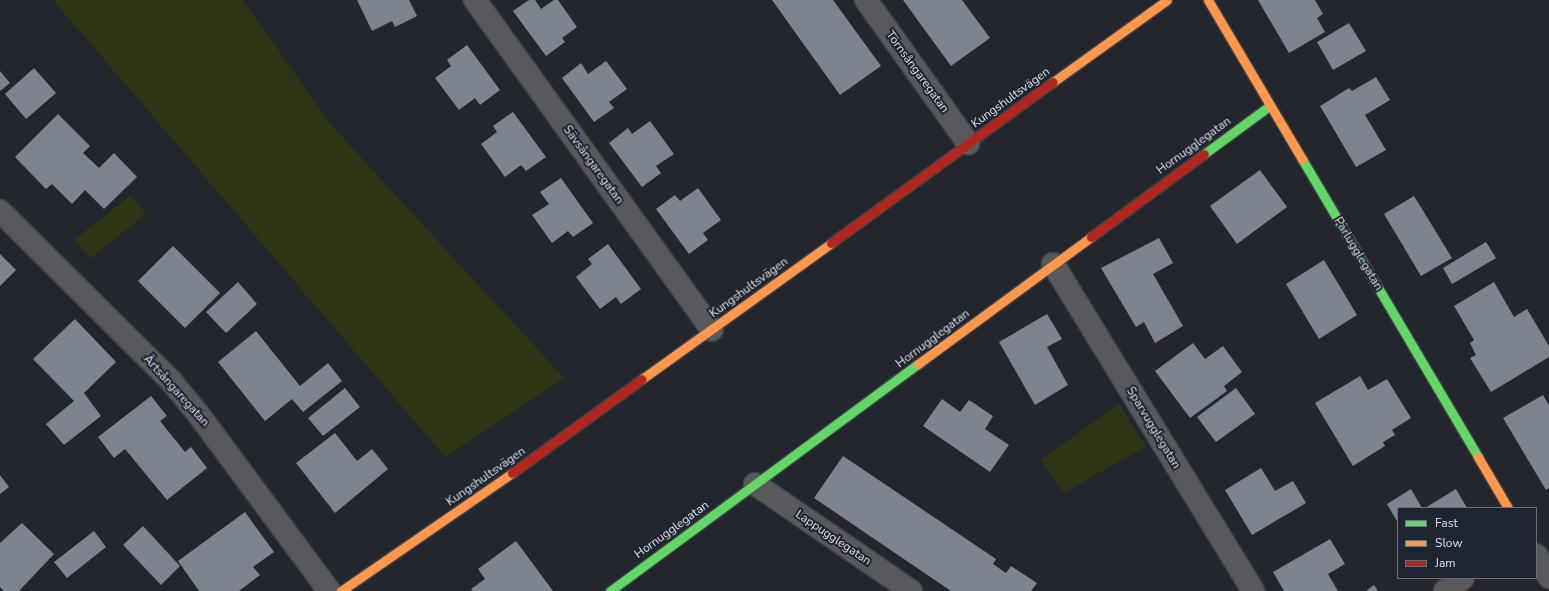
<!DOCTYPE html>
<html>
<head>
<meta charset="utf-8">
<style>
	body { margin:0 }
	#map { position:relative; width:1549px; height:591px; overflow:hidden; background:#23262c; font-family:"Nunito Sans",sans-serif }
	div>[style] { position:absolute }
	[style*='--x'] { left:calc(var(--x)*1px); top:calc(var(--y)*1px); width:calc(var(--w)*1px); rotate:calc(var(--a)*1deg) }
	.green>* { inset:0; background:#2e3515 }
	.building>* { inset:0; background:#7d8490 }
	.roads { filter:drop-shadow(1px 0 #3f4247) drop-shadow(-1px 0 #3f4247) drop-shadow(0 1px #3f4247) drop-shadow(0 -1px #3f4247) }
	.street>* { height:22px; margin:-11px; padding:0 11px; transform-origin:11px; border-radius:11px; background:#57595d }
	.fast>* { height:9px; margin:-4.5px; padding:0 4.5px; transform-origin:4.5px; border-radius:4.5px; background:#63d668 }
	.slow>* { height:9px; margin:-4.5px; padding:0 4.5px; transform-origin:4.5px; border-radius:4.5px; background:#ff974d }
	.jam>* { height:9px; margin:-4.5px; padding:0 4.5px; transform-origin:4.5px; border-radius:4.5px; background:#b3261e }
	span { translate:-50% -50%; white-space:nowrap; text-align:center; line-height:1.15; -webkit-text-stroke:4px #1f2530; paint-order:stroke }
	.street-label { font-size:12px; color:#dde2e9 }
	.legend { position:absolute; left:1397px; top:507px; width:140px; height:72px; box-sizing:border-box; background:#1f2530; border:1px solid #6b717a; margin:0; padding:5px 7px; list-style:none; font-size:12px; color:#dde2e9 }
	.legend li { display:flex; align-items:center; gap:8px; height:20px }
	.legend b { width:20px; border:1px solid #6b717a }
</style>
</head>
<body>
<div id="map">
	<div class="green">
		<div style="clip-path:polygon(53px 0,243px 0,332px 126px,564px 378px,445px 457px)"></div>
		<div style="clip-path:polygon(131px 195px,146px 214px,90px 259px,75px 239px)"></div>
		<div style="clip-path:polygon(1119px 404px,1146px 446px,1064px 493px,1040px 460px)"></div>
	</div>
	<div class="building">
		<div style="clip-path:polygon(357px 0,409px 0,417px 16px,395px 27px,392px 21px,372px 31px)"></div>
		<div style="clip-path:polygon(529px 0,535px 0,541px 9px,554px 0,558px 0,577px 27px,562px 38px,565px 42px,546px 56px,513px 11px)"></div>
		<div style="clip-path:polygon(772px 0,833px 0,881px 66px,840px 95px)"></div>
		<div style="clip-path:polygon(903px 0,962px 0,990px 38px,951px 66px)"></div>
		<div style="clip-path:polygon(1258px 0,1315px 0,1323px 14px,1317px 18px,1325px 32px,1289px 53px)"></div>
		<div style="clip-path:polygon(1349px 23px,1366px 51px,1333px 70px,1317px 42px)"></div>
		<div style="clip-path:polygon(467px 45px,500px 90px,480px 105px,475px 98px,459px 110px,435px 78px,451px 66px,447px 60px)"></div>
		<div style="clip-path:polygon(606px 61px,627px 89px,609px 102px,614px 108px,594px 122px,562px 78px,581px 63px,588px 74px)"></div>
		<div style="clip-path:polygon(34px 68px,56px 93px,26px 119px,5px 94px)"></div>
		<div style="clip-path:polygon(0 71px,10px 83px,0 91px)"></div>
		<div style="clip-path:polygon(1376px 77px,1390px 100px,1365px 115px,1386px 150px,1356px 167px,1320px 106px,1349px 88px,1352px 91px)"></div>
		<div style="clip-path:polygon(513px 112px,546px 157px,526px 171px,521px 165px,505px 177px,481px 144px,497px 132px,493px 126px)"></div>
		<div style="clip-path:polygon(58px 114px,90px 146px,83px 153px,99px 168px,114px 153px,137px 177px,104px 209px,85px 190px,72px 204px,52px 184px,46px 189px,15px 157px)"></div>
		<div style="clip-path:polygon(650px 121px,674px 154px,656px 166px,661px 173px,642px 187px,609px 143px,628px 128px,632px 134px)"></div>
		<div style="clip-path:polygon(1260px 170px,1287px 207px,1237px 244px,1210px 206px)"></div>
		<div style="clip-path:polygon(561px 178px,593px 223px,573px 237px,568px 231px,552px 243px,532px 215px,549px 204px,540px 192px)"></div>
		<div style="clip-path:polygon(698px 188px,721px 220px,703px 233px,708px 240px,689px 254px,656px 209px,675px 195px,680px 201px)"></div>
		<div style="clip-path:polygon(1414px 196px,1452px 258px,1421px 276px,1384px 214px)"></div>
		<div style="clip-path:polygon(1159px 238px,1173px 263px,1153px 274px,1183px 326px,1155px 343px,1144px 322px,1136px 327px,1101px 268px)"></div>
		<div style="clip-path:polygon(1486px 242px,1496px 258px,1452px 284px,1443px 268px)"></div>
		<div style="clip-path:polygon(608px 244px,641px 289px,621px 304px,616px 297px,600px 309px,576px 277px,592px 264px,588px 259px)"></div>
		<div style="clip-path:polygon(173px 246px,220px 293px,185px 328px,138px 281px)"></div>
		<div style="clip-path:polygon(0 254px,16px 270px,0 286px)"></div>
		<div style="clip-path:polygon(1324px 260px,1357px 315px,1319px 339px,1286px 284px)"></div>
		<div style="clip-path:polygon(238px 282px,257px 304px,226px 333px,206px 312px)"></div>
		<div style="clip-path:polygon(1494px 282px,1514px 317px,1527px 309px,1549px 346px,1549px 357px,1491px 392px,1470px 358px,1476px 355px,1470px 343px,1474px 340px,1454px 306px)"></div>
		<div style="clip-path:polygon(1047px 314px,1062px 339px,1047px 347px,1068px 385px,1035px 405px,999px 342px)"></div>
		<div style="clip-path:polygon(75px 319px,116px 362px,84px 393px,101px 416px,64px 445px,46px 424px,74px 401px,33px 359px)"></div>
		<div style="clip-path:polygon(256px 331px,300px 386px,328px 363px,342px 381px,303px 412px,292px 399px,265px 421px,218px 362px)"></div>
		<div style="clip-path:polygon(1193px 343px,1205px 359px,1223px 346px,1242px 372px,1224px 386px,1227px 391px,1190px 418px,1155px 371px)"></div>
		<div style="clip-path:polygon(1360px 376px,1368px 390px,1387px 379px,1411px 418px,1392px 430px,1395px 435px,1383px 442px,1385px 446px,1353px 466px,1315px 403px)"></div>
		<div style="clip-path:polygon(345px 388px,360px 407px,323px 436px,308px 418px)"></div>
		<div style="clip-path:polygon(1236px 388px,1255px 414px,1216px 442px,1197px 417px)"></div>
		<div style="clip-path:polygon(1543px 395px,1549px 405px,1549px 488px,1546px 490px,1503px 418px)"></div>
		<div style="clip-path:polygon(151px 396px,167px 416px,160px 421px,185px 452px,191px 447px,207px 468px,167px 500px,125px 449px,114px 458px,98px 437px)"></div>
		<div style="clip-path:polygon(942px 399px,960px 412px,969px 400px,993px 416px,985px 429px,1009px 445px,990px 472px,923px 426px)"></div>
		<div style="clip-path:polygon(335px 433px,357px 461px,372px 449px,388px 469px,335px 513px,296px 463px)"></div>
		<div style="clip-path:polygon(843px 456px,996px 559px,993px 564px,1006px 573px,1011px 566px,1037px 583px,1031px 591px,951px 591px,814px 498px)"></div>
		<div style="clip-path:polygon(1261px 468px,1275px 491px,1293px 481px,1306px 503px,1252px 535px,1225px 490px)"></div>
		<div style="clip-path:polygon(0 475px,9px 487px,0 494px)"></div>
		<div style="clip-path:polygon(1411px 489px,1422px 508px,1398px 508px,1398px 523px,1387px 504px)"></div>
		<div style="clip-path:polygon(1456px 489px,1467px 508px,1425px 508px)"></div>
		<div style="clip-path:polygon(245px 512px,274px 552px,253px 567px,260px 575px,239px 591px,199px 591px,178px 561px)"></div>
		<div style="clip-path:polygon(22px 523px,54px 554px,19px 591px,4px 591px,0 587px,0 543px)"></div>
		<div style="clip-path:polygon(143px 526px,180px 566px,161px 585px,123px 545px)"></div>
		<div style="clip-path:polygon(94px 531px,106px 547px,67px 578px,54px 562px)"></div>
		<div style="clip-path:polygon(1330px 539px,1345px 564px,1328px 574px,1338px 591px,1284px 591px,1273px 572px)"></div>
		<div style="clip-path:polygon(516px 541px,553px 591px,473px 591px,471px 589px,485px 579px,478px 569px)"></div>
		<div style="clip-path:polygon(1374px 585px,1378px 591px,1366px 591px)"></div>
	</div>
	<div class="roads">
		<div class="street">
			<div style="--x:475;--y:0;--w:406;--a:54.3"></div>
			<div style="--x:866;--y:0;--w:176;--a:54.5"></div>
			<div style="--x:0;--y:211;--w:241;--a:44.8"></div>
			<div style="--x:171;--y:381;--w:44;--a:50.5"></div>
			<div style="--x:199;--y:415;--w:219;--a:53.5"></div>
			<div style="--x:1053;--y:264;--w:383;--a:58.5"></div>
			<div style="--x:755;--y:484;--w:189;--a:34.4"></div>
			<div style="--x:1536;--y:555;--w:26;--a:59"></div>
			<div style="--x:1445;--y:591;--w:22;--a:-36"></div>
		</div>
		<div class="fast">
			<div style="--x:1204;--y:154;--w:81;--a:-36.4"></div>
			<div style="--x:1302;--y:159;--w:346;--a:59.4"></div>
			<div style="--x:610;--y:591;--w:383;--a:-36.4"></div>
		</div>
		<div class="slow">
			<div style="--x:1208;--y:0;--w:185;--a:59.4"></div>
			<div style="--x:1053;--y:82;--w:140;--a:-35.7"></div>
			<div style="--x:918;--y:364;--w:215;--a:-36.3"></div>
			<div style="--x:642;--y:379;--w:233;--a:-35.7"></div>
			<div style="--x:1478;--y:457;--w:59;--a:59.5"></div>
			<div style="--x:341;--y:591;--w:208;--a:-34.6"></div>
		</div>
		<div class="jam">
			<div style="--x:1091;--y:237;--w:140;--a:-36.3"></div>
			<div style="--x:831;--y:243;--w:274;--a:-36"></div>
			<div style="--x:512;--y:473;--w:160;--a:-35.9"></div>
		</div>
	</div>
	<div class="street-label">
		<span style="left:917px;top:72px;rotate:54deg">Törnsångaregatan</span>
		<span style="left:1011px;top:98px;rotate:-36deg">Kungshultsvägen</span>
		<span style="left:1194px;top:146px;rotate:-36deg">Hornugglegatan</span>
		<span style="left:593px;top:165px;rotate:54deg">Sävsångaregatan</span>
		<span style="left:1358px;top:254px;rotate:59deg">Pärlugglegatan</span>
		<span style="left:749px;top:288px;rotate:-36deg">Kungshultsvägen</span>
		<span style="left:933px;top:339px;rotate:-37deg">Hornugglegatan</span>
		<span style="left:176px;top:391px;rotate:48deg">Ärtsångaregatan</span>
		<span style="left:1153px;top:428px;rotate:59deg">Sparvugglegatan</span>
		<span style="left:486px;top:477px;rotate:-35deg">Kungshultsvägen</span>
		<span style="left:672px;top:530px;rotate:-36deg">Hornugglegatan</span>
		<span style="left:833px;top:538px;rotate:34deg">Lappugglegatan</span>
	</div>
	<ul class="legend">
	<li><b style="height:5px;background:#63d668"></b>Fast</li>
	<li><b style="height:5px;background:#ff974d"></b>Slow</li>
	<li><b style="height:5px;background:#b3261e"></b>Jam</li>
	</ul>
</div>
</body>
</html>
